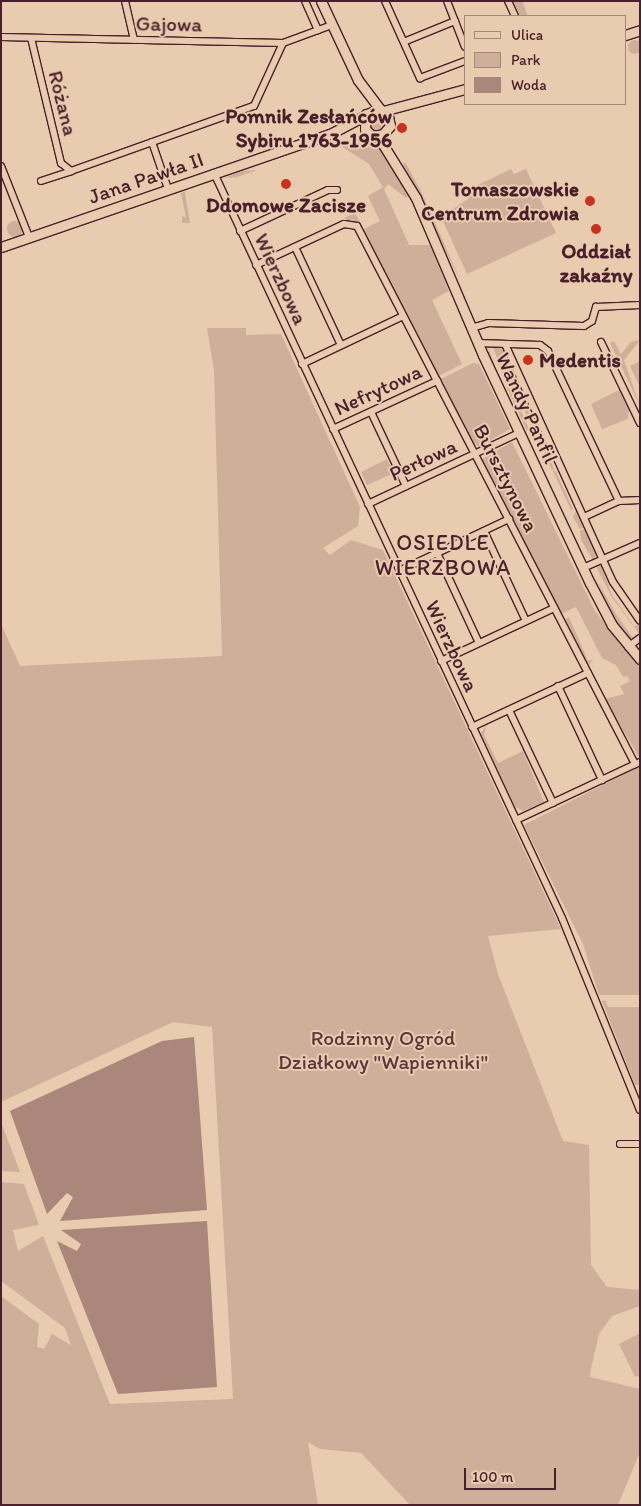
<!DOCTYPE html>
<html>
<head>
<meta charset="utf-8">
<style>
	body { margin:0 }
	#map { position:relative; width:641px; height:1506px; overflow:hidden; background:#e9cbaf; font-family:Itim,sans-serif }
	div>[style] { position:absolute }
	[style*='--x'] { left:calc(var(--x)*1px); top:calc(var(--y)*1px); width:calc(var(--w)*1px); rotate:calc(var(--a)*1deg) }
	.green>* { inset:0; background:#cfaf99 }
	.round { border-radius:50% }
	.water>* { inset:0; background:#aa877a }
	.roads { filter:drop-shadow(1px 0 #4a1f2b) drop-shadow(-1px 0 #4a1f2b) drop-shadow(0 1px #4a1f2b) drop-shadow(0 -1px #4a1f2b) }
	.street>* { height:6px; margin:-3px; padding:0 3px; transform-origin:3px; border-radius:3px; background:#e9cbaf }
	.secondary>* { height:9px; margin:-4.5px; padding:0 4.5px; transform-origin:4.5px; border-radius:4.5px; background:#e9cbaf }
	.dots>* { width:14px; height:14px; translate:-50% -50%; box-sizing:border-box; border:2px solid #e9cbaf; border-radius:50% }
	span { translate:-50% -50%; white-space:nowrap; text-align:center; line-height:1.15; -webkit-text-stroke:4px #e9cbaf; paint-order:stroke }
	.street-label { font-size:21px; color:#4a1f2b }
	.poi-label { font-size:21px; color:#4a1f2b; font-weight:700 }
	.right { translate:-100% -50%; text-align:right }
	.left { translate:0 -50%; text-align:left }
	.park-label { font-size:21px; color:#5e353c }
	.neighbourhood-label { font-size:22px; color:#4a1f2b; letter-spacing:1px }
	.frame { position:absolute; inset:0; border:2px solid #4a1f2b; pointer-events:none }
	.legend { position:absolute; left:464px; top:15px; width:162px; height:90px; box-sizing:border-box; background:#e9cbaf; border:1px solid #a9867a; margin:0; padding:6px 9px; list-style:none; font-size:15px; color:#4a1f2b }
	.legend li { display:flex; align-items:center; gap:10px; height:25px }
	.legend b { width:25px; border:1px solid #a9867a }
	.scale { position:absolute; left:464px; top:1468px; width:92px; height:22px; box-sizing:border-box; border:2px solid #4a1f2b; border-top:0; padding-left:6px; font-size:15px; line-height:18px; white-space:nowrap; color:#4a1f2b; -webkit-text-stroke:4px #e9cbaf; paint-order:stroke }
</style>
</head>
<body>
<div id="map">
	<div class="green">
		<div style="clip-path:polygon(513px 1px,522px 1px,528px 16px,520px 16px)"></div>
		<div class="round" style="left:628px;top:40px;width:14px;height:14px"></div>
		<div class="round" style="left:368px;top:113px;width:18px;height:18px"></div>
		<div style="clip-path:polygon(362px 142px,384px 150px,410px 194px,406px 198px,388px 184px,384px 189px,409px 245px,430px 245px,449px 291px,432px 300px,462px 364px,439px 376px,362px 228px,344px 218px,355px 213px,364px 229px,380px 221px,368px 196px,383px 187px,369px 164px,341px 146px)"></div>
		<div style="clip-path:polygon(405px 162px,421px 191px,461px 282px,403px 165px)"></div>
		<div style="clip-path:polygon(511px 169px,514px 174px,526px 169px,556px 233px,467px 274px,441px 217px,468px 199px,478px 185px)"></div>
		<div style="clip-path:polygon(258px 170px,237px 177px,225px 178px,241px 171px)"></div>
		<div style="clip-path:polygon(185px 192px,190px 223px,182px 223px,182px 216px,186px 218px,181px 193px)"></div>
		<div class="round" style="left:7px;top:221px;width:16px;height:16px"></div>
		<div style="clip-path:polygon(207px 328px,246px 328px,246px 335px,281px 334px,360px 507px,358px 526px,323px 548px,330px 555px,351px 540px,383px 550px,561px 929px,488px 936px,498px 974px,563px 1141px,589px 1145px,591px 1265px,607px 1287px,640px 1290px,640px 1306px,612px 1316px,599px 1334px,591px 1369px,590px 1377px,640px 1389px,640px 1452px,618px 1505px,410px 1505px,361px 1453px,320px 1449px,308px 1442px,318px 1505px,1px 1505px,1px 1296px,39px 1324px,37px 1347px,44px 1349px,52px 1334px,71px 1345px,65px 1328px,1px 1281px,1px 1182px,24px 1184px,39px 1225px,13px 1230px,18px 1251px,43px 1236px,110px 1404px,233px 1399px,212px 1027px,173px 1022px,1px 1102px,1px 624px,20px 666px,222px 656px,214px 371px)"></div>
		<div style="clip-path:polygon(640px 340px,624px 360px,640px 406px,610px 343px,614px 341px,621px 354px,631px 342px)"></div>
		<div style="clip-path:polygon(493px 347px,504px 349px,515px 373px,511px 375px,535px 425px,539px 424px,532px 427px,516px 392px,505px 382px)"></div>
		<div style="clip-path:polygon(489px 349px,497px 372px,518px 418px,488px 355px)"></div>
		<div style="clip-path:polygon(640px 361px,640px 387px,630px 366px)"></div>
		<div style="clip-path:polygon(473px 363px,479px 364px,510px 429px,479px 447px,470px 439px,441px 379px)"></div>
		<div style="clip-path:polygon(506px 386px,513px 393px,529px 429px,527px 431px)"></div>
		<div style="clip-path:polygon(619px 390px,629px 410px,628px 419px,602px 429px,591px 404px)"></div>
		<div style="clip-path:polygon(535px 427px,554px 469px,552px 470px,533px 429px)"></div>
		<div style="clip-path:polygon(512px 442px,595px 611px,640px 668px,640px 759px,605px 699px,624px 694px,620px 686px,630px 681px,627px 676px,623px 677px,616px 665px,602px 658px,576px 607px,561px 614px,482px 459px)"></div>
		<div style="clip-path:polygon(387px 459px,394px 473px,367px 485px,361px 472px)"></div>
		<div style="clip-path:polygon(555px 470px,573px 509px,571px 510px,553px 471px)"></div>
		<div style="clip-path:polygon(577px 509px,585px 527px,580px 529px,573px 517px)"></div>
		<div style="clip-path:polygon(586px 528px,597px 554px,593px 560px,581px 540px,580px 531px)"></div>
		<div style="clip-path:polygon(601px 565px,612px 595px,634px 626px,640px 625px,640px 635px,611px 596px,596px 566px)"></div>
		<div style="clip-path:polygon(598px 582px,616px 614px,633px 638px,627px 638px,612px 617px)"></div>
		<div style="clip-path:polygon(569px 617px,588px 661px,593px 659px,589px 665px,564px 620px)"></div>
		<div style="clip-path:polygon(486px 726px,484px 735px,498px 763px,523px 751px,544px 802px,523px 811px,515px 807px,481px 733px)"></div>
		<div style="clip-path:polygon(640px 766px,640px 995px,599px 995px,583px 944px,524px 825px)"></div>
		<div style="clip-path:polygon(605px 1000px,608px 1007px,640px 1007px,640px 1085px,635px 1085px,602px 1001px)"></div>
		<div style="clip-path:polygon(1px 1122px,20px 1172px,1px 1171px)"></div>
		<div style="clip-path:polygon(640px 1333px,640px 1375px,635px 1377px,619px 1344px)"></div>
	</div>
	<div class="water">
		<div style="clip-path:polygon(194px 1037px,207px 1210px,60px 1221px,73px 1197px,67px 1193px,47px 1214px,10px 1111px,162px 1041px)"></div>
		<div style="clip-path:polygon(207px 1221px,217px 1387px,118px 1394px,57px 1241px,77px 1251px,81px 1244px,61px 1230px)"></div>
	</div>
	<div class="roads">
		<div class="street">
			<div style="--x:125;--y:1;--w:40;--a:77"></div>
			<div style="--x:305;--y:1;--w:32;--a:66"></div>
			<div style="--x:385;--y:1;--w:85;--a:65.6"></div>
			<div style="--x:420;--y:78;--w:48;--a:-20.7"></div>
			<div style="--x:447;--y:1;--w:49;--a:68.6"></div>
			<div style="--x:508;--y:1;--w:17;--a:65"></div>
			<div style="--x:1;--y:37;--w:282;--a:1.2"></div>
			<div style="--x:283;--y:43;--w:52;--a:-20.2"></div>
			<div style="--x:31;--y:38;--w:129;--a:76.5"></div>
			<div style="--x:61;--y:163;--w:13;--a:39"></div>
			<div style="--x:71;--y:171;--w:194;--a:-19.6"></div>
			<div style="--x:254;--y:106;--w:69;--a:-65.3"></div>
			<div style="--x:406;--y:41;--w:53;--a:-22.2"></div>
			<div style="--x:152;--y:142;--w:50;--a:71.2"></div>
			<div style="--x:1;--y:166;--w:76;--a:68.5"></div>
			<div style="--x:214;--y:173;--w:822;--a:64.96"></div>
			<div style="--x:562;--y:918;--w:207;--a:67.9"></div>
			<div style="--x:41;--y:181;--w:32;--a:-18"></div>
			<div style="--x:240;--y:231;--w:97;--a:-25"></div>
			<div style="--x:328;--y:190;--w:9;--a:0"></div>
			<div style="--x:295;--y:247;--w:108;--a:64.9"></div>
			<div style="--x:256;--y:265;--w:97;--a:-25"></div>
			<div style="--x:344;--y:224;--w:13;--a:9"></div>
			<div style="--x:357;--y:226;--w:606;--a:62.67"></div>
			<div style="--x:471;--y:328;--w:18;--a:-16"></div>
			<div style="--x:488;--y:323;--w:96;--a:1.8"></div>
			<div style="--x:584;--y:326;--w:9;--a:-32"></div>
			<div style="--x:592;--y:321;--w:15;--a:-74"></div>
			<div style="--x:596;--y:307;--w:44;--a:-2.6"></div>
			<div style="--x:601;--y:342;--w:90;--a:64.3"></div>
			<div style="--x:478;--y:343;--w:62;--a:1.8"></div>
			<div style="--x:540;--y:345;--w:10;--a:37"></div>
			<div style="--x:548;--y:351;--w:166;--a:64.7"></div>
			<div style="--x:505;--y:344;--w:261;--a:65.6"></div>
			<div style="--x:613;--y:582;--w:47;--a:55.3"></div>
			<div style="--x:302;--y:364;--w:112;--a:-25.4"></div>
			<div style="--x:371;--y:412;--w:82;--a:64.7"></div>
			<div style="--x:333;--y:429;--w:115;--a:-24.8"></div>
			<div style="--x:619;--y:501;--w:21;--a:-3"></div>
			<div style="--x:368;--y:504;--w:167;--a:-25.2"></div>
			<div style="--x:584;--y:517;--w:38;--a:-25"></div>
			<div style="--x:484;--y:531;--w:99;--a:65"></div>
			<div style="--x:437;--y:553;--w:99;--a:65"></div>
			<div style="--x:583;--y:568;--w:62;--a:-23.7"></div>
			<div style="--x:399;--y:571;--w:122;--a:-25.3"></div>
			<div style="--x:628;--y:647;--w:15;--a:-37"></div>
			<div style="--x:441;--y:661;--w:125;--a:-25.1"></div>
			<div style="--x:558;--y:686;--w:104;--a:64.9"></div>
			<div style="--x:509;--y:710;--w:103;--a:64.7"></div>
			<div style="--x:472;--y:727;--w:128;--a:-25"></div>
			<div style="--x:516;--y:820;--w:137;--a:-25.1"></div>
			<div style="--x:620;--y:1144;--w:20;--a:0"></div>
		</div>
		<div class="secondary">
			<div style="--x:321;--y:1;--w:87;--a:64.9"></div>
			<div style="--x:358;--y:80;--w:36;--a:53"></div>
			<div style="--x:625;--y:35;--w:16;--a:-18"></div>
			<div style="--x:383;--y:111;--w:85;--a:-15"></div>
			<div style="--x:373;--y:136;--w:10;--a:-11"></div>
			<div style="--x:383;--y:134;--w:11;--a:-49"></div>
			<div style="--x:390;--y:126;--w:10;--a:-101"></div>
			<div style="--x:388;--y:116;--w:11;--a:-139"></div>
			<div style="--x:380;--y:109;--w:15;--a:160"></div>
			<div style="--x:366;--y:114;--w:15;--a:94"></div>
			<div style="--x:365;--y:129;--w:7;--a:45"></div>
			<div style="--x:370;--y:134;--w:10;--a:24"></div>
			<div style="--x:379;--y:138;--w:70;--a:58.3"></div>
			<div style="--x:416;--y:198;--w:171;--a:66.9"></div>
			<div style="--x:483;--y:355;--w:252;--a:64.9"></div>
			<div style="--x:590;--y:583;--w:47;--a:62.4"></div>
			<div style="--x:612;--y:625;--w:44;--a:50.5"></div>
			<div style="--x:1;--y:247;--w:348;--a:-19"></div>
			<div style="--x:330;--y:134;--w:38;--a:-28"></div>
		</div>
	</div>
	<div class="dots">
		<div style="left:402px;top:128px;background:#c8321e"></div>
		<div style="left:286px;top:184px;background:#c8321e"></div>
		<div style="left:590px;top:201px;background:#c8321e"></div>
		<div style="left:596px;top:229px;background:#c8321e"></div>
		<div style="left:528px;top:360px;background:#c8321e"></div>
	</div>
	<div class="street-label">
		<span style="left:169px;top:24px;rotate:1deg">Gajowa</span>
		<span style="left:63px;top:103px;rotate:76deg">Różana</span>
		<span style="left:146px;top:178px;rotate:-19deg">Jana Pawła II</span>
		<span style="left:281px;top:279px;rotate:65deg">Wierzbowa</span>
		<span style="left:378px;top:390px;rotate:-25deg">Nefrytowa</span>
		<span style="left:527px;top:408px;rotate:65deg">Wandy Panfil</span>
		<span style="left:423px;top:460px;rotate:-25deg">Perłowa</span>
		<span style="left:506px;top:478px;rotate:63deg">Bursztynowa</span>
		<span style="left:452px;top:646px;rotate:65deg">Wierzbowa</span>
	</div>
	<div class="poi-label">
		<span class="right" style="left:392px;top:128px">Pomnik Zesłańców<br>Sybiru 1763-1956</span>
		<span class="right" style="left:579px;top:201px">Tomaszowskie<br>Centrum Zdrowia</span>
		<span style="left:286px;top:205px">Ddomowe Zacisze</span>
		<span style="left:596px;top:263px">Oddział<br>zakaźny</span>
		<span class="left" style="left:539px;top:360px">Medentis</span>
	</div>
	<div class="park-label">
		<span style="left:383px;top:1050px">Rodzinny Ogród<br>Działkowy "Wapienniki"</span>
	</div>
	<div class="neighbourhood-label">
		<span style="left:443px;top:555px">OSIEDLE<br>WIERZBOWA</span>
	</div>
	<div class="frame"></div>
	<ul class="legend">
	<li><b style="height:6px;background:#e9cbaf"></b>Ulica</li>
	<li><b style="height:14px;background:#cfaf99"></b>Park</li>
	<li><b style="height:14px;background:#aa877a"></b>Woda</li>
	</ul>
	<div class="scale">100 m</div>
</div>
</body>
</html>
